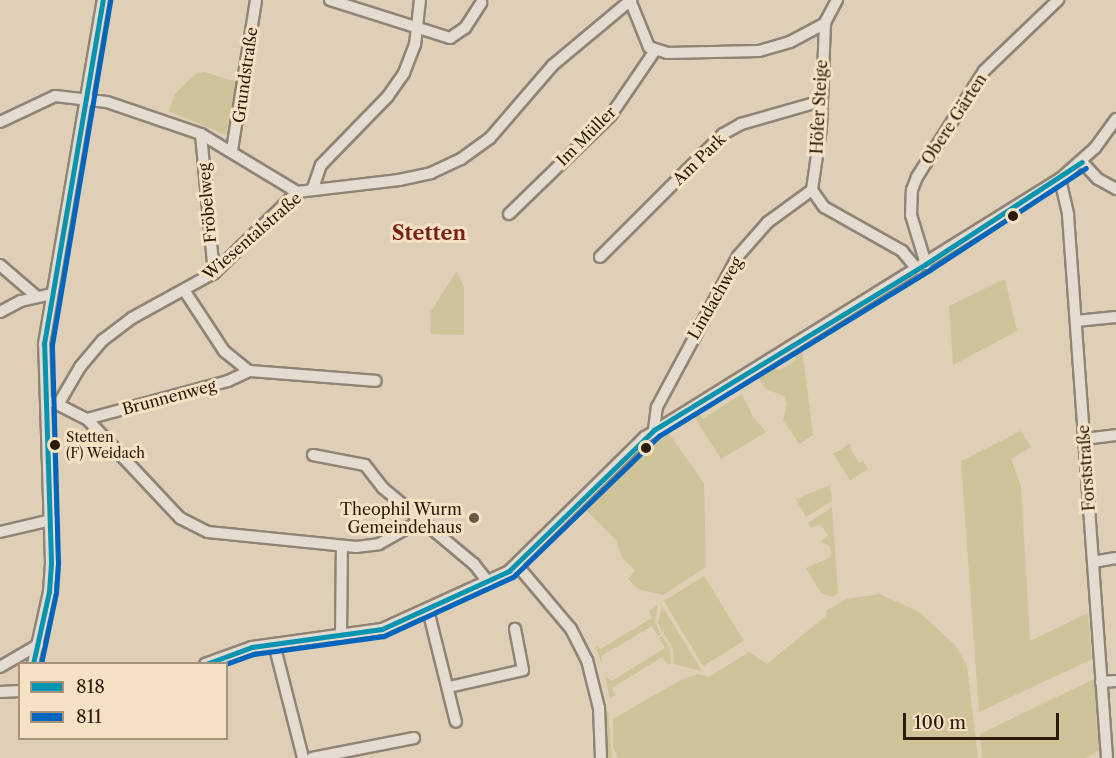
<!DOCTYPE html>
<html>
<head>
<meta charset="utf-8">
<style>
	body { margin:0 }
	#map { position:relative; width:1116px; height:758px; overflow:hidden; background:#decfb6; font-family:"Libre Caslon Text",serif }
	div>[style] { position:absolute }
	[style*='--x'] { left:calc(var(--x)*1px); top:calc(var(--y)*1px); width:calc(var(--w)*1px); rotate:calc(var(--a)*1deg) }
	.green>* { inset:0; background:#cec399 }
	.roads { filter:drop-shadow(2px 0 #8f8475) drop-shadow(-2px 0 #8f8475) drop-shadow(0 2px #8f8475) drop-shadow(0 -2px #8f8475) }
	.minor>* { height:10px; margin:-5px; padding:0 5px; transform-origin:5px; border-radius:5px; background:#e4dcd0 }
	.bus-1>* { height:4.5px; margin:-2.25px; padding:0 2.25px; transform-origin:2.25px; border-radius:2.25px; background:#0794b1 }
	.bus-2>* { height:4.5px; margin:-2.25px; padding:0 2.25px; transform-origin:2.25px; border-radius:2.25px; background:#0065bd }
	.dots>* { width:16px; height:16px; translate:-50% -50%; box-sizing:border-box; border:3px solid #f5e2c4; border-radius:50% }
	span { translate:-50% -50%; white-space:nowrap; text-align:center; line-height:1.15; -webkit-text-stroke:6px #f5e2c4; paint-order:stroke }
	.bus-label { font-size:14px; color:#2c1a0a }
	.left { translate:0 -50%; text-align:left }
	.street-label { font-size:16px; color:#2c1a0a }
	.poi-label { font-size:16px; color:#2c1a0a }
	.right { translate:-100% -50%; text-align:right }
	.quarter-label { font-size:20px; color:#7a1f14; font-weight:700 }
	.legend { position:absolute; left:18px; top:662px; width:210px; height:78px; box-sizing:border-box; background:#f5e2c4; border:2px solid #a5927a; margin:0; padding:8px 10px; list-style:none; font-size:18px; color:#2c1a0a }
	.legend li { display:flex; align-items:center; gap:12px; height:30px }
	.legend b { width:30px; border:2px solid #a5927a }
	.scale { position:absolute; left:903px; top:713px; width:156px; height:27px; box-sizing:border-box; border:3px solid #2c1a0a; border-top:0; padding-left:8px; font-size:18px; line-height:21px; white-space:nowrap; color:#2c1a0a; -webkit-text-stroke:4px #f5e2c4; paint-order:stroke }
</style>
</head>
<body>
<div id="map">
	<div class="green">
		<div style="clip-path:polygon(204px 72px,236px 82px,226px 135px,169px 111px,175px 94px,195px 74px)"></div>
		<div style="clip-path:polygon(457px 271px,464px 288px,464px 335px,431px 334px,430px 313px)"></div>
		<div style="clip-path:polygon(1005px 279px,1017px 331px,953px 365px,949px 306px)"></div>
		<div style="clip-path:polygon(802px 348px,813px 435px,799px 444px,783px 420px,787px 404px,784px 396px,766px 389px,757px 377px,772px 366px,779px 371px,797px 360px,793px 354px)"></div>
		<div style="clip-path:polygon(742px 394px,753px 417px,766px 432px,721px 459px,693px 415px,698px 412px,703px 419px)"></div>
		<div style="clip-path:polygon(667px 431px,704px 483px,706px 567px,663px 595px,638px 589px,628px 579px,635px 571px,622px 557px,616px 540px,585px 509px)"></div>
		<div style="clip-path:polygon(1021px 431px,1031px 447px,1011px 459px,1021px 486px,1030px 641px,1088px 613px,1092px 659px,979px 712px,961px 461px)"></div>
		<div style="clip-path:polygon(851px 443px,850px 448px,859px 463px,863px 461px,868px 469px,850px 480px,833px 454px)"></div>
		<div style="clip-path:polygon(830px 485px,832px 501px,806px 517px,796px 499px)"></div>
		<div style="clip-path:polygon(832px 507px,838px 593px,832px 597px,821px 593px,806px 568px,831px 557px,830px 546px,821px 541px,828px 535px,820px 524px,811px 528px,808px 523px)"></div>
		<div style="clip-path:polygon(704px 576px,744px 641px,703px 666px,664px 601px)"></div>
		<div style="clip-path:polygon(880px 594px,919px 612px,956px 646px,967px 666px,978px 758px,618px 758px,613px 747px,613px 719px,679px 681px,698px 674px,709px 677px,749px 652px,767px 664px,826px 616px,827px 610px,847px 599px)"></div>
		<div style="clip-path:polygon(658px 605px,655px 623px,661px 634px,658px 636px,652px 626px,601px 656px,602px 665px,595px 645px,601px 649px,652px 618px,649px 611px)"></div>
		<div style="clip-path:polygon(662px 606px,702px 671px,674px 664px,673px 649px,658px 623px)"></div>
		<div style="clip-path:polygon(662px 636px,670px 649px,671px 663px,668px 665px,662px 657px,612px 688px,615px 695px,610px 699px,605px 676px,612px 681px,665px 648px,659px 638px)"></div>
		<div style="clip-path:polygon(1094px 679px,1101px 749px,1085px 758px,982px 758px,980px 734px)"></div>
		<div style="clip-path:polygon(608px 711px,612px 758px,606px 758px,602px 715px)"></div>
	</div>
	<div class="roads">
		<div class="minor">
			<div style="--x:330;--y:0;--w:126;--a:17.6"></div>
			<div style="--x:450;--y:38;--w:18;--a:-34"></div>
			<div style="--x:465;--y:28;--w:30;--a:-57"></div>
			<div style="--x:630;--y:0;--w:51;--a:68"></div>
			<div style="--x:649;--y:47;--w:19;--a:18"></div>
			<div style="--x:667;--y:53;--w:92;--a:-1.2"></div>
			<div style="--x:759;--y:51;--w:32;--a:-16"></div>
			<div style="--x:790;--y:42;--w:40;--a:-28"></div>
			<div style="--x:837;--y:0;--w:26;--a:118"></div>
			<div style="--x:825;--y:23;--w:105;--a:92.2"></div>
			<div style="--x:821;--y:128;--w:63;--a:98.3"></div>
			<div style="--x:812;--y:190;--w:21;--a:55"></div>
			<div style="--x:824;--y:207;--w:90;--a:29.4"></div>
			<div style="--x:902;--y:251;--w:23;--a:50"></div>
			<div style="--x:0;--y:122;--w:61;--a:-25.3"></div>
			<div style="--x:55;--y:96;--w:52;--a:6.6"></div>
			<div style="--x:107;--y:102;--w:99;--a:18.8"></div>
			<div style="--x:201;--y:134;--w:112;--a:31.1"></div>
			<div style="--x:201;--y:134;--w:140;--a:84.7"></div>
			<div style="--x:232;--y:150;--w:152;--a:-80.9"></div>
			<div style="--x:1082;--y:162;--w:23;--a:47"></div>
			<div style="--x:1098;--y:179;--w:21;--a:29"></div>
			<div style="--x:1060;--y:179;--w:37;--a:77"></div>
			<div style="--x:1068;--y:215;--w:544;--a:85.89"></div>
			<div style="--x:313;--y:188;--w:24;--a:-71"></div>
			<div style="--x:321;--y:165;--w:96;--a:-45.8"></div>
			<div style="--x:388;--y:96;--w:28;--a:-55"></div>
			<div style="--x:404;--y:73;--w:30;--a:-69"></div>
			<div style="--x:415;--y:45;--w:45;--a:-83.7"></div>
			<div style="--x:509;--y:214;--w:142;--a:-44.1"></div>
			<div style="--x:611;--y:115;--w:76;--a:-55.7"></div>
			<div style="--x:600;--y:257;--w:174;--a:-45"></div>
			<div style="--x:723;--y:134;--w:21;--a:-29"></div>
			<div style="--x:741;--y:124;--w:83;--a:-16"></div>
			<div style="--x:926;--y:264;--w:51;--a:-107"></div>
			<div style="--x:911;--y:215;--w:25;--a:-88"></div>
			<div style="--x:912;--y:190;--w:14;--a:-69"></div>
			<div style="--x:917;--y:177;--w:125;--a:-57.7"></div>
			<div style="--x:984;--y:71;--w:103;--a:-43.8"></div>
			<div style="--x:0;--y:265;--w:48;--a:40.7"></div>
			<div style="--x:184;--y:290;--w:73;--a:56.7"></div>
			<div style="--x:224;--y:351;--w:32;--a:39"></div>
			<div style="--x:249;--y:371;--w:127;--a:4.5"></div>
			<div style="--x:0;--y:312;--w:24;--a:-28"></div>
			<div style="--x:21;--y:301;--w:31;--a:-13"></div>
			<div style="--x:1076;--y:321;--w:40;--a:-5.7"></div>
			<div style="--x:53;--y:402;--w:38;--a:27"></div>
			<div style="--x:87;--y:419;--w:136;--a:46.8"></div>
			<div style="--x:180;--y:518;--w:31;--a:27"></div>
			<div style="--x:208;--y:532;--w:149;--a:5.8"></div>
			<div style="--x:356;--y:547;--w:23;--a:-7"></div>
			<div style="--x:379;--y:544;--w:47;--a:-29.3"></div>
			<div style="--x:59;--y:403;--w:42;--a:-59.7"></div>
			<div style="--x:80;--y:367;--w:35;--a:-50"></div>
			<div style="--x:103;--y:340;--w:36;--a:-37"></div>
			<div style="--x:132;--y:318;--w:94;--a:-28.8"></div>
			<div style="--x:214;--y:273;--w:116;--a:-44.3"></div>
			<div style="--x:297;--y:192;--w:103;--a:-6.7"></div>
			<div style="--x:399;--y:180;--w:33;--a:-12"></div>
			<div style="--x:431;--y:173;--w:33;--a:-25"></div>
			<div style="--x:461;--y:159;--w:36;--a:-36"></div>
			<div style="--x:490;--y:138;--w:96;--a:-49.2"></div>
			<div style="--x:553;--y:65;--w:102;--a:-39.8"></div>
			<div style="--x:87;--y:419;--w:146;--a:-15.1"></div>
			<div style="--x:228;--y:381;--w:23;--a:-25"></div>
			<div style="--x:654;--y:430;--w:23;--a:-83"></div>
			<div style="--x:657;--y:407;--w:171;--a:-61.8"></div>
			<div style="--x:738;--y:256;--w:45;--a:-48.6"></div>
			<div style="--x:768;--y:222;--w:54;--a:-36"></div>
			<div style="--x:1084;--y:439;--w:32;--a:-7"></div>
			<div style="--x:313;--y:455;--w:53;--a:10.9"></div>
			<div style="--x:365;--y:465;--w:29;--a:52"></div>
			<div style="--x:383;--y:488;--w:119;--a:39.9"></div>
			<div style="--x:474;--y:564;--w:23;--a:52"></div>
			<div style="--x:0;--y:532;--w:52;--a:-13.2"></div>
			<div style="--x:1093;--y:562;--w:23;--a:-10"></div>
			<div style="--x:517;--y:565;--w:84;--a:49.8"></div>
			<div style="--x:571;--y:629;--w:35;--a:63"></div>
			<div style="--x:587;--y:660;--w:49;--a:76"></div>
			<div style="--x:599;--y:708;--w:50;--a:87.7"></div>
			<div style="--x:428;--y:610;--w:115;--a:76"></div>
			<div style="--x:341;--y:636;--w:89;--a:-89.4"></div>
			<div style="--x:274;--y:644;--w:118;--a:75.7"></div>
			<div style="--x:33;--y:664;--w:74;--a:-77.5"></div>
			<div style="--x:49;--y:592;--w:30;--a:-86"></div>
			<div style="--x:51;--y:562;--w:218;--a:-91.8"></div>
			<div style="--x:44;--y:344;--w:349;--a:-80.3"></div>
			<div style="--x:205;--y:664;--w:50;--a:-19.9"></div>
			<div style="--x:252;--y:647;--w:131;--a:-7.9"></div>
			<div style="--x:382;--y:629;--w:140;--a:-24.5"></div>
			<div style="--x:509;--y:571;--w:191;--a:-44.6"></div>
			<div style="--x:645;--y:437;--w:489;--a:-31.9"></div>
			<div style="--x:1060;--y:179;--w:47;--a:-41.5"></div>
			<div style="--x:1095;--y:148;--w:36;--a:-54"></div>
			<div style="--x:0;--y:667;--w:44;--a:-30.1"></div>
			<div style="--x:1101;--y:682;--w:15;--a:-4"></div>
			<div style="--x:449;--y:687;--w:76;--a:-12.9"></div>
			<div style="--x:523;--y:670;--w:42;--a:-101"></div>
			<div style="--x:0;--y:692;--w:20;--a:-3"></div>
			<div style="--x:312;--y:758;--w:104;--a:-11.1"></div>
		</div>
	</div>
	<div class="bus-1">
		<div style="--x:33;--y:664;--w:74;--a:-77.5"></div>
		<div style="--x:49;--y:592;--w:30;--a:-86"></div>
		<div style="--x:51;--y:562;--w:218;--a:-91.8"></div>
		<div style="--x:44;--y:344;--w:349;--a:-80.3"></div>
		<div style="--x:206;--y:664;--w:49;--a:-20.3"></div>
		<div style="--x:252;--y:647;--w:131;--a:-7.9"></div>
		<div style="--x:382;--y:629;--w:140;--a:-24.5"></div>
		<div style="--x:509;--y:571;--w:202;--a:-44.2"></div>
		<div style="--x:654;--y:430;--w:319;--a:-31.4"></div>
		<div style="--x:926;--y:264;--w:186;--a:-33.2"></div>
	</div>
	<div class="bus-2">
		<div style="--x:41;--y:664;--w:73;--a:-78.1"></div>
		<div style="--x:56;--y:593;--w:31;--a:-86"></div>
		<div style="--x:58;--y:562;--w:217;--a:-91.6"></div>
		<div style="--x:52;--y:345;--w:349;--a:-80.4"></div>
		<div style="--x:226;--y:664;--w:30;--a:-20"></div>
		<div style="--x:254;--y:654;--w:131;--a:-7.9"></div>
		<div style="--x:384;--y:636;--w:142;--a:-24.6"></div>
		<div style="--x:513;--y:577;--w:203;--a:-44"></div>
		<div style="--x:659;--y:436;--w:318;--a:-31.5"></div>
		<div style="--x:930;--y:270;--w:186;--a:-33.2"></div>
	</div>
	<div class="dots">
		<div style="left:1013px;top:216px;background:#2c1a0a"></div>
		<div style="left:55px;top:445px;background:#2c1a0a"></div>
		<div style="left:646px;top:448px;background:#2c1a0a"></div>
		<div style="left:474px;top:518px;background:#6a5946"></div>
	</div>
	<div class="bus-label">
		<span class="left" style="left:66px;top:445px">Stetten<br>(F) Weidach</span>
	</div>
	<div class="street-label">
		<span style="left:245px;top:75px;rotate:-82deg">Grundstraße</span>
		<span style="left:819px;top:107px;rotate:-87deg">Höfer Steige</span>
		<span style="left:954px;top:119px;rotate:-57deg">Obere Gärten</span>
		<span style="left:586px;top:136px;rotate:-45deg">Im Müller</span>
		<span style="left:699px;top:159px;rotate:-44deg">Am Park</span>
		<span style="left:207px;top:203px;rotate:-95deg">Fröbelweg</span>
		<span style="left:252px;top:236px;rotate:-41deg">Wiesentalstraße</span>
		<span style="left:715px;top:298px;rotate:-60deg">Lindachweg</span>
		<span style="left:169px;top:397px;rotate:-15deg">Brunnenweg</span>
		<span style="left:1086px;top:468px;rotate:-94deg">Forststraße</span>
	</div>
	<div class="poi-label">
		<span class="right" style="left:462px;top:518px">Theophil Wurm<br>Gemeindehaus</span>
	</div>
	<div class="quarter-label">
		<span style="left:429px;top:233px">Stetten</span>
	</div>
	<ul class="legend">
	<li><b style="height:8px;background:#0794b1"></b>818</li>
	<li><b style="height:8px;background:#0065bd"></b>811</li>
	</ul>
	<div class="scale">100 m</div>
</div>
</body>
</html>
